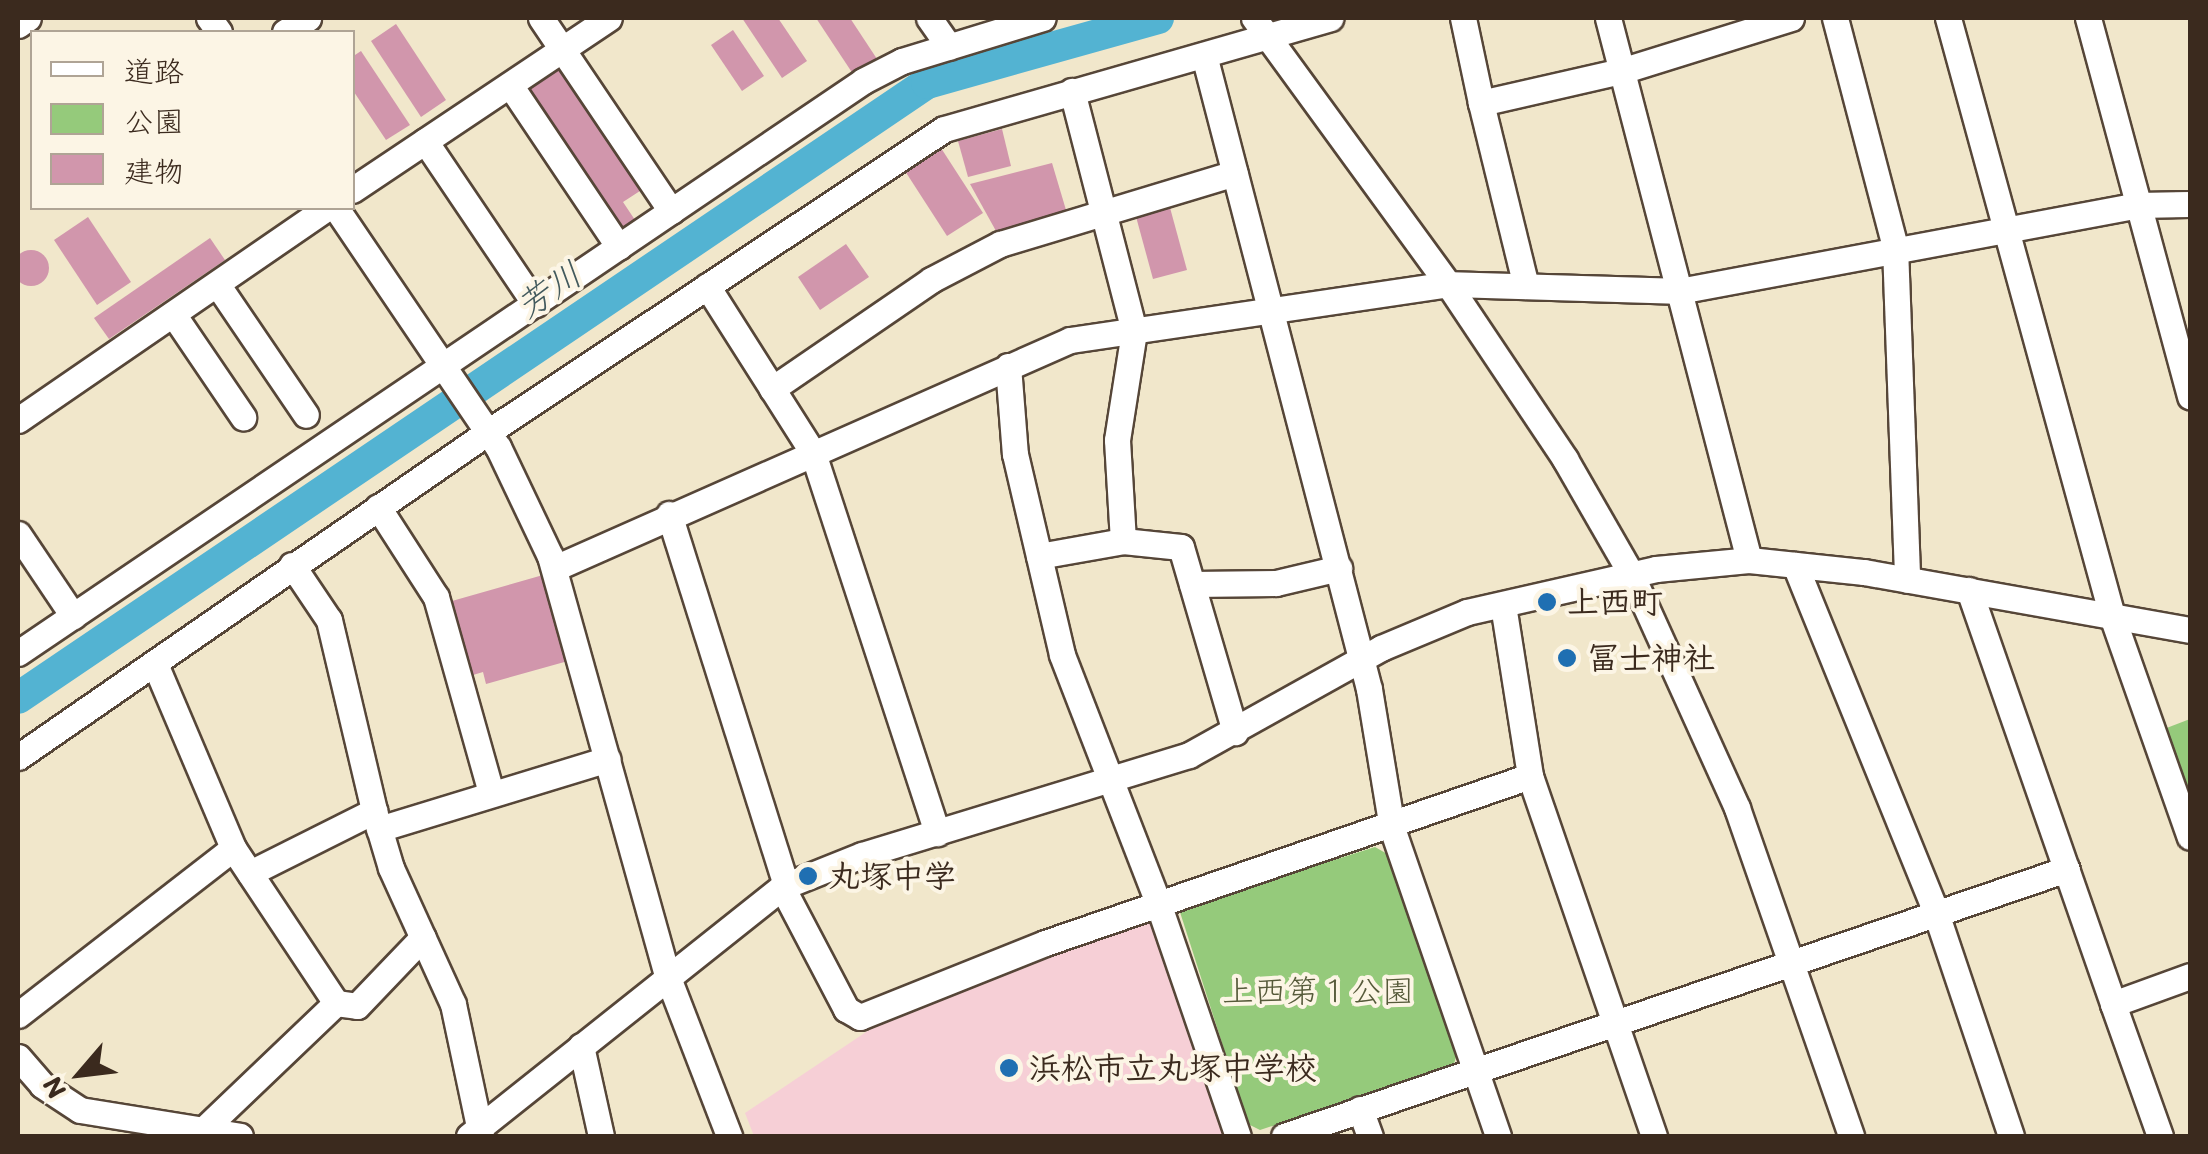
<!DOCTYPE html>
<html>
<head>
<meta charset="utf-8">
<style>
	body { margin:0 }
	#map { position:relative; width:2208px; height:1154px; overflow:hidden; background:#f1e7cb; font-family:Itim,"Klee One",sans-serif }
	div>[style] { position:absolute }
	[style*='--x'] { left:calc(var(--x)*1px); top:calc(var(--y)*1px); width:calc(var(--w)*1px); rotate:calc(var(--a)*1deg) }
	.built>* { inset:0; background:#f6cfd6 }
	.green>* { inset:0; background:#95ca7b }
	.river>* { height:32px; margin:-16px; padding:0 16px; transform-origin:16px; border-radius:16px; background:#53b3d2 }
	.building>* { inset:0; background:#d196ac }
	.round { border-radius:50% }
	.roads { filter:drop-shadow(2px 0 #564638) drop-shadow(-2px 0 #564638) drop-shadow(0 2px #564638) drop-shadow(0 -2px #564638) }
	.minor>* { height:25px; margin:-12.5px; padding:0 12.5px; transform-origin:12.5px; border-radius:12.5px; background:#fff }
	.dots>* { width:28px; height:28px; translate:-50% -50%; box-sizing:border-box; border:5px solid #fcf5e5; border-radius:50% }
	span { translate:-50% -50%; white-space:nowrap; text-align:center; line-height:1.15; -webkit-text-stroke:8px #fcf5e5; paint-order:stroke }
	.poi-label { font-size:32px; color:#3b2a1e; font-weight:700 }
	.left { translate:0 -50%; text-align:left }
	.park-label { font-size:32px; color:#565a3a }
	.water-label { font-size:35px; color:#435a5d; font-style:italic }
	.frame { position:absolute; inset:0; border:20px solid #3b2a1e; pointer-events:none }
	.legend { position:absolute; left:30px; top:30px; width:325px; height:180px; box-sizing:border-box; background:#fcf5e5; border:2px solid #afa495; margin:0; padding:12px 18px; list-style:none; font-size:30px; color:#3b2a1e }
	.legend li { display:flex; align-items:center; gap:20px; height:50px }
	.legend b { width:50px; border:2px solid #afa495 }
	.north { position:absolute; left:30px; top:1024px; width:100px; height:100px; -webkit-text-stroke:8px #fcf5e5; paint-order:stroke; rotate:242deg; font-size:28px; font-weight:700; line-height:40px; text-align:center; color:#3b2a1e }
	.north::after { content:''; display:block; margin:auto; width:35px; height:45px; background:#3b2a1e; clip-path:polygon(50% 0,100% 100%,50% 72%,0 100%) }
</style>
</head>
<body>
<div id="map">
	<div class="built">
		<div style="clip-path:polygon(1147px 918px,1155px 923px,1228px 1136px,754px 1136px,745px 1113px,881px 1022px)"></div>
	</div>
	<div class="green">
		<div style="clip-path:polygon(2190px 719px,2190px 803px,2164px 729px)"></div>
		<div style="clip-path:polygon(1375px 847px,1389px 855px,1457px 1054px,1453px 1067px,1260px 1130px,1248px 1124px,1179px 909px)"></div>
	</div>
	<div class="river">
		<div style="--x:18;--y:698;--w:1097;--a:-34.08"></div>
		<div style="--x:927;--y:83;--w:240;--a:-15.7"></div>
	</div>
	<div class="building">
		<div style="clip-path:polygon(742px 18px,778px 18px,807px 61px,782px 78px)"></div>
		<div style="clip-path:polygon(816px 18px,850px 18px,879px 62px,855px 77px)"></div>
		<div style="clip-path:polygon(396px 24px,446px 100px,421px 117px,371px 41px)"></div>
		<div style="clip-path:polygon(733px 30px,764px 76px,742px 91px,711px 45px)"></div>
		<div style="clip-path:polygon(361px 51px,410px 125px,386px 140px,352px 89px,352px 57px)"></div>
		<div style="clip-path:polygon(562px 61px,643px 189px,623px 202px,637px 223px,616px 237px,521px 87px)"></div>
		<div style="clip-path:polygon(1002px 129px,1011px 166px,968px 177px,958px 141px)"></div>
		<div style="clip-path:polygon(941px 148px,983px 213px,947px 236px,905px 171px)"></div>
		<div style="clip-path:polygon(1052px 163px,1066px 210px,996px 231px,970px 184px)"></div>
		<div style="clip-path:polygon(1169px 204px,1187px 270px,1153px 279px,1135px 213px)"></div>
		<div style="clip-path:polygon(88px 217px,131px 282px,97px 305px,54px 240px)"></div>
		<div style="clip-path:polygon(210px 238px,225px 260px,109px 339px,94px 318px)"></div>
		<div style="clip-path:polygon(846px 244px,869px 277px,820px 310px,798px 277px)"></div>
		<div class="round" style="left:13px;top:250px;width:36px;height:36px"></div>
		<div style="clip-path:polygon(543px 575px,568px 661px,486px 684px,483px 672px,473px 675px,452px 601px)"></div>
	</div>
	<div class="roads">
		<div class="minor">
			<div style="--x:209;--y:18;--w:17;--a:54"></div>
			<div style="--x:541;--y:18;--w:233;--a:56"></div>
			<div style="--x:929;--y:18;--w:35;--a:55"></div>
			<div style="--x:1254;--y:18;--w:329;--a:53.9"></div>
			<div style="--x:1448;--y:284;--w:211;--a:56.2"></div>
			<div style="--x:1565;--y:459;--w:133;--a:60.1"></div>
			<div style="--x:1631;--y:574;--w:257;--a:65.6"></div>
			<div style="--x:1737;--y:808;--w:347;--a:70.8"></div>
			<div style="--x:1463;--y:18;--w:87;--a:78"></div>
			<div style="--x:1481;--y:103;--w:144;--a:-12.9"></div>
			<div style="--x:1621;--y:71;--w:178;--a:-17.3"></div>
			<div style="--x:1608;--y:18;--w:560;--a:75.42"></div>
			<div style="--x:1835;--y:18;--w:237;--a:75.3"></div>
			<div style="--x:1895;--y:247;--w:333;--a:87.9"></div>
			<div style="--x:1948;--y:18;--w:620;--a:74.66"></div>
			<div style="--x:2112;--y:616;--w:234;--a:70.6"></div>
			<div style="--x:2088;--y:18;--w:392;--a:74.9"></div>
			<div style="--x:18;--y:25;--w:12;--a:-35"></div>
			<div style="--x:285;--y:32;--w:27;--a:-31"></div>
			<div style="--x:1204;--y:55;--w:655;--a:75.41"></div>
			<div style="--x:1369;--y:689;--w:141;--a:80.6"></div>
			<div style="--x:1392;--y:828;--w:326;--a:71"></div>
			<div style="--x:510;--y:85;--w:195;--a:56.1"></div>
			<div style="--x:1481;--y:103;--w:188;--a:76.2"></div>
			<div style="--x:425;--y:141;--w:197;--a:56"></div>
			<div style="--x:352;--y:190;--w:309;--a:-33.8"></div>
			<div style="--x:336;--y:208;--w:289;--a:55.9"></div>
			<div style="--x:498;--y:447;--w:121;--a:64.5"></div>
			<div style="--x:550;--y:556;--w:435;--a:74.4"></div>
			<div style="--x:667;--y:975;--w:173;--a:68.9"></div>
			<div style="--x:217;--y:284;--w:158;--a:55.8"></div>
			<div style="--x:707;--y:286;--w:198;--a:57.6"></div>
			<div style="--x:813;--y:453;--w:400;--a:71.9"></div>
			<div style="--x:173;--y:314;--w:125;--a:55.8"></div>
			<div style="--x:1008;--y:366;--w:88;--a:85.5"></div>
			<div style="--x:1015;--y:454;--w:206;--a:76.8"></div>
			<div style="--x:1062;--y:655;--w:266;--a:68.8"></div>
			<div style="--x:1158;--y:903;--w:246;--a:71.1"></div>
			<div style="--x:772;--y:389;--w:193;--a:-34.4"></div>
			<div style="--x:931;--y:280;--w:78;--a:-27.6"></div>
			<div style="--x:1000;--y:244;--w:245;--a:-16.8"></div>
			<div style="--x:18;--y:420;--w:375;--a:-34.5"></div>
			<div style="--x:378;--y:507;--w:107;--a:57.2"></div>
			<div style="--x:436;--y:597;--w:204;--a:74.3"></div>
			<div style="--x:669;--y:514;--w:389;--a:72.5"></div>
			<div style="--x:18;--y:534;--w:99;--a:56.1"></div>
			<div style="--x:1123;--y:541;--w:58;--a:5.9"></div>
			<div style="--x:1181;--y:547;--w:193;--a:73.7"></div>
			<div style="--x:1039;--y:556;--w:85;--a:-10.1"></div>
			<div style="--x:1123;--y:541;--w:101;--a:-93.4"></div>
			<div style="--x:1117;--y:440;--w:110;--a:-81.1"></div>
			<div style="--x:1134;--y:331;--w:248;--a:-104.5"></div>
			<div style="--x:292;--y:565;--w:66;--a:56.1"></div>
			<div style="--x:329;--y:620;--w:196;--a:76.7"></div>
			<div style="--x:374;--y:811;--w:59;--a:73.4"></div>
			<div style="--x:391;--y:868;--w:149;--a:65.5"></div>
			<div style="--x:453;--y:1004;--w:135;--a:78"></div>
			<div style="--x:1795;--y:565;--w:372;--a:67.9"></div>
			<div style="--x:1935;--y:910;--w:238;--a:71.4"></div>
			<div style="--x:555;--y:568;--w:563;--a:-23.88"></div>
			<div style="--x:1070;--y:340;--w:382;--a:-8.4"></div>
			<div style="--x:1448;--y:284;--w:231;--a:1.7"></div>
			<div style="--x:1679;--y:291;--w:467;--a:-10.6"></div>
			<div style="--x:2138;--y:205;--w:52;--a:-1.1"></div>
			<div style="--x:1192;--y:584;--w:84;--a:-0.7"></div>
			<div style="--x:1276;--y:583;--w:65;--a:-13.4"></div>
			<div style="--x:1969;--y:590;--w:438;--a:70.8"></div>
			<div style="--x:1503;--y:605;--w:173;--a:81"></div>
			<div style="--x:1530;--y:776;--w:381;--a:71"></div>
			<div style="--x:18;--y:653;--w:1020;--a:-34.09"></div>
			<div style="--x:863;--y:81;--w:44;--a:-27.1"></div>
			<div style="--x:902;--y:61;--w:147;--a:-17"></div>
			<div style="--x:155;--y:664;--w:200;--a:67"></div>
			<div style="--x:233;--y:848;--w:186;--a:56.4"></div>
			<div style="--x:336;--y:1003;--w:21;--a:8"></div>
			<div style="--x:357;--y:1006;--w:95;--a:-46.3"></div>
			<div style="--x:18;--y:757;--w:571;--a:-34.66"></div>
			<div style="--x:488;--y:432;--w:547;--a:-33.6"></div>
			<div style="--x:944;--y:129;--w:402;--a:-16"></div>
			<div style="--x:379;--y:829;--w:239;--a:-17"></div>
			<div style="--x:250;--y:873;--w:139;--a:-26.6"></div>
			<div style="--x:782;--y:887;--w:138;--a:62.3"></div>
			<div style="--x:846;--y:1009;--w:16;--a:30"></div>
			<div style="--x:860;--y:1017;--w:199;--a:-21.8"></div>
			<div style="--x:1045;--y:943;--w:513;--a:-19"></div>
			<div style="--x:18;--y:1015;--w:272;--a:-37.8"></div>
			<div style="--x:581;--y:1046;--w:92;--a:77.5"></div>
			<div style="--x:18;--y:1057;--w:37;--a:49"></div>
			<div style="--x:42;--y:1085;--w:45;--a:33.3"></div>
			<div style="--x:80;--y:1110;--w:162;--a:9.2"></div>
			<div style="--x:1360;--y:1109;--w:29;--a:70"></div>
			<div style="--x:202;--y:1131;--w:185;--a:-43.7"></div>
			<div style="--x:469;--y:1136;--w:400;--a:-38.5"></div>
			<div style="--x:782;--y:887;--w:86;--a:-21.8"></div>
			<div style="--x:862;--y:855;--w:342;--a:-17"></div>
			<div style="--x:1189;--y:755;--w:220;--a:-29.1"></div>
			<div style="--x:1381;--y:648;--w:93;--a:-22.7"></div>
			<div style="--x:1467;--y:612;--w:194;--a:-12.8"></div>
			<div style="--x:1656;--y:569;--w:93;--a:-5.5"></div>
			<div style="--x:1749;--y:560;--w:116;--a:6"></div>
			<div style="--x:1864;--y:572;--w:331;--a:10.1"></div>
			<div style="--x:1284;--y:1136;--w:827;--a:-18.83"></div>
			<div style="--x:2160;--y:1136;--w:140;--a:-109.6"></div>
			<div style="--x:2113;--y:1004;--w:82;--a:-20"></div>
		</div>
	</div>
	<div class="dots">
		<div style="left:1547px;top:602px;background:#1f6fb2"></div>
		<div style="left:1567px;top:658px;background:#1f6fb2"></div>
		<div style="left:808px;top:876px;background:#1f6fb2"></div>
		<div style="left:1009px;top:1068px;background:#1f6fb2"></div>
	</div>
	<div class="poi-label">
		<span class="left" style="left:1567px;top:602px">上西町</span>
		<span class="left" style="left:1587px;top:658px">冨士神社</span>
		<span class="left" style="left:828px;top:876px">丸塚中学</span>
		<span class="left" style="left:1029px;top:1068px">浜松市立丸塚中学校</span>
	</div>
	<div class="park-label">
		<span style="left:1318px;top:991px">上西第１公園</span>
	</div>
	<div class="water-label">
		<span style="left:549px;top:290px;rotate:-34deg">芳川</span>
	</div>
	<div class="frame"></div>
	<ul class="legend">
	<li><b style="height:12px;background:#fff"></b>道路</li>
	<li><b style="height:28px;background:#95ca7b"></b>公園</li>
	<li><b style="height:28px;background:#d196ac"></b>建物</li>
	</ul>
	<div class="north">N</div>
</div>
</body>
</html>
